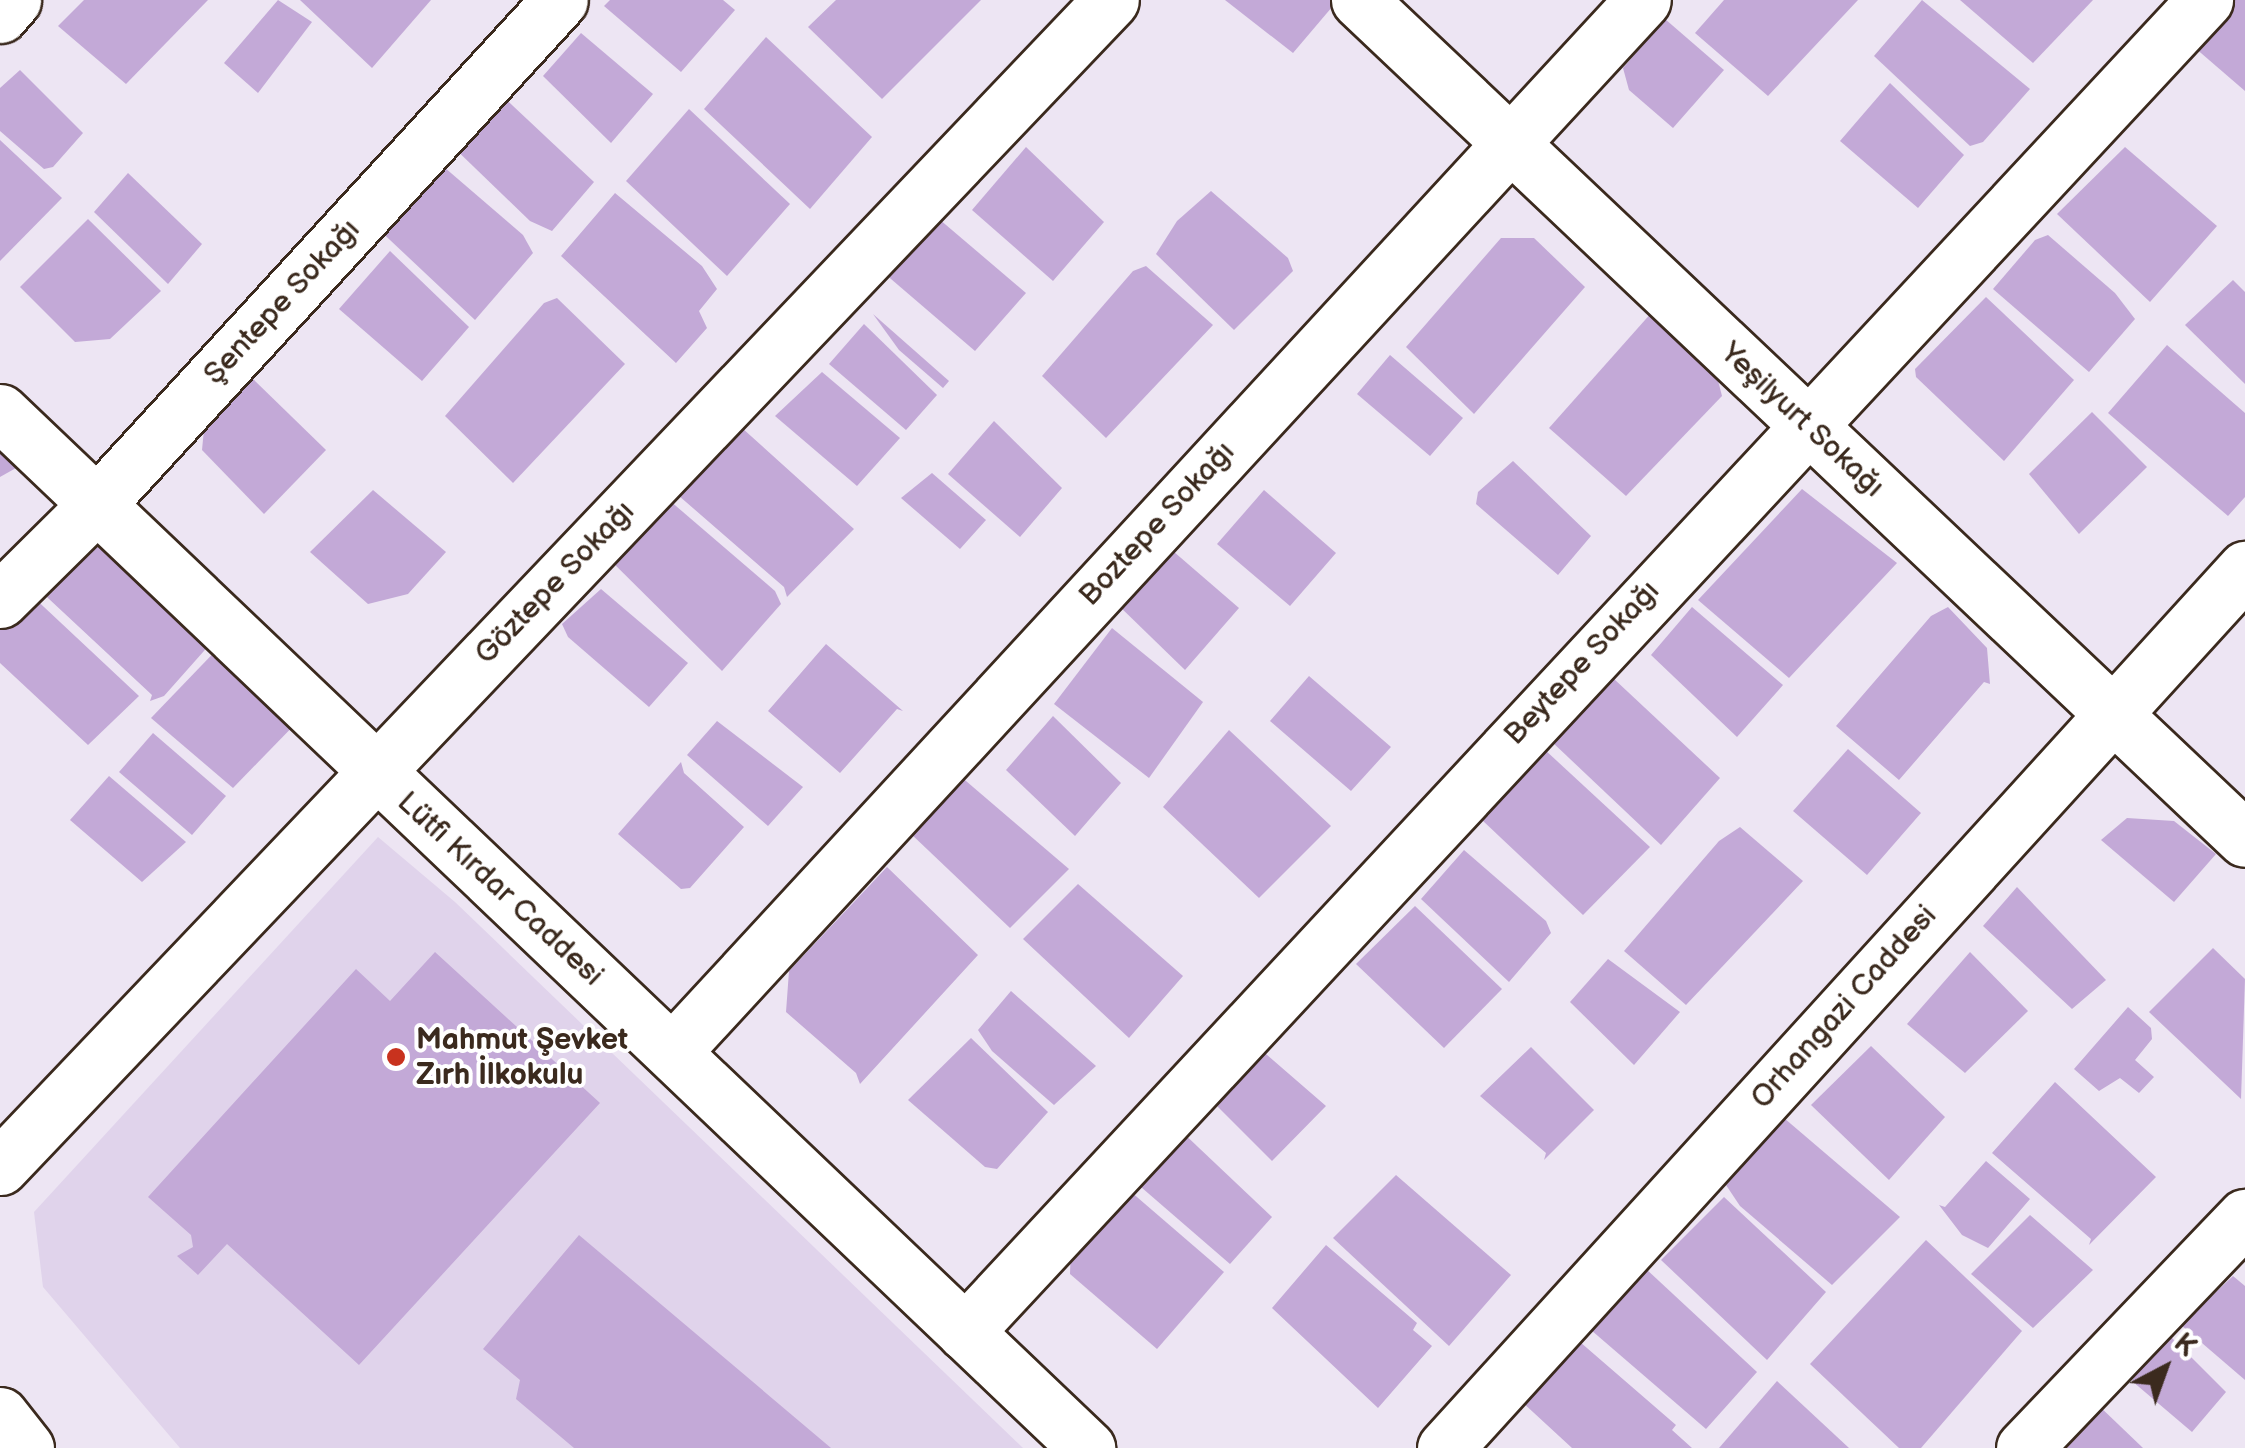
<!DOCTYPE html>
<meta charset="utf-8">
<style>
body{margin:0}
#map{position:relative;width:2245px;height:1448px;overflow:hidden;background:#ede5f3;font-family:"Balsamiq Sans",sans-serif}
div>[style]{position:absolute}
.built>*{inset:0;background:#e0d3eb}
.building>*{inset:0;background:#c3a9d7}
.roads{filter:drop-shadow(2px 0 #3b2a1e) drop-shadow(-2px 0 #3b2a1e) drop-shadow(0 2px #3b2a1e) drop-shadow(0 -2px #3b2a1e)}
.street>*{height:55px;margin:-27.5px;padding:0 27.5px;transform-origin:27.5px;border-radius:27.5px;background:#fff}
.secondary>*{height:55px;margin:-27.5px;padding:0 27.5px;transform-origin:27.5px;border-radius:27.5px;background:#fff}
.dots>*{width:28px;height:28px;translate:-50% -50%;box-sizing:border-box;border:5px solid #fff;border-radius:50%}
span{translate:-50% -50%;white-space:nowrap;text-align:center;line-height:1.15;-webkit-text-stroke:8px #fff;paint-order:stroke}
.street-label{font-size:30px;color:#3b2a1e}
.poi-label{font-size:30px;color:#3b2a1e;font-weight:700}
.left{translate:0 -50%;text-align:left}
.north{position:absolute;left:2115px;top:1318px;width:100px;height:100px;-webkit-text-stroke:8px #fff;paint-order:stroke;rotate:41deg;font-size:28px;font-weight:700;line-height:40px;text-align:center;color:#3b2a1e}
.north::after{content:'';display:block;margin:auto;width:35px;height:45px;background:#3b2a1e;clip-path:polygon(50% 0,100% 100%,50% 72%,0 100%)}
</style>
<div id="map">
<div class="built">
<i style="clip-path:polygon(378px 837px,455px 902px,1023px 1448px,180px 1448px,43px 1287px,34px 1212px)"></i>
</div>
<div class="building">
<i style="clip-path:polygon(84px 0,208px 0,126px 84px,58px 26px)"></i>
<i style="clip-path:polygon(278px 0,312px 22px,258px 93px,224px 63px)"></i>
<i style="clip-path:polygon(300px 0,431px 0,372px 68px)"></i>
<i style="clip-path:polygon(610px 0,723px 0,735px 10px,681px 72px,604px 6px)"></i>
<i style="clip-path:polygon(836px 0,981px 0,882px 99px,808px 27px)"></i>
<i style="clip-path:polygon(1225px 0,1338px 0,1293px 53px)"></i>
<i style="clip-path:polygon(1724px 0,1858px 0,1768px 96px,1695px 33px)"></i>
<i style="clip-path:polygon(1922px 0,2030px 89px,1983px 142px,1970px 146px,1874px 56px)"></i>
<i style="clip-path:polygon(1960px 0,2093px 0,2033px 63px)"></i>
<i style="clip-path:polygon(2220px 0,2245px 0,2245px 91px,2194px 47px)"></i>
<i style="clip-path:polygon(1665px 19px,1724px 70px,1673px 128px,1629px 90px,1623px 68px)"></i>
<i style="clip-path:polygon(581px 33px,653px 94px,611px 143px,543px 76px)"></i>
<i style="clip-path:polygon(766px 37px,872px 137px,810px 209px,704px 109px)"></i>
<i style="clip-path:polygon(20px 70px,83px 133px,53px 167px,44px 169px,0 131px,0 88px)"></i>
<i style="clip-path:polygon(1890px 83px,1964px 155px,1918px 208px,1840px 141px)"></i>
<i style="clip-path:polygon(497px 91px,594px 182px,552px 231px,530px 221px,446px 140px)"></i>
<i style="clip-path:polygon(689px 109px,790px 204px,727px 276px,626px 181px)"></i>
<i style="clip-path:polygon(0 140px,62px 198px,0 261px)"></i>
<i style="clip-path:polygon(1026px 147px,1104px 222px,1053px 281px,972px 210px)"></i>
<i style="clip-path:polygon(2125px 147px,2217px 226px,2150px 302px,2057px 214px)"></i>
<i style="clip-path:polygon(437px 161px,523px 235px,533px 253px,475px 320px,373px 224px)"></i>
<i style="clip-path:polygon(128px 173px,202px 244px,168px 284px,94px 212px)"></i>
<i style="clip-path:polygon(1211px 191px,1288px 258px,1293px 271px,1234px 330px,1156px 254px,1177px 221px)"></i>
<i style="clip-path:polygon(615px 193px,702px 266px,717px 289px,699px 311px,707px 328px,676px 363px,561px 256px)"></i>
<i style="clip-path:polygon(88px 219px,161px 291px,110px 339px,75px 342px,20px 287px)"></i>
<i style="clip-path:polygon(939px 219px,1026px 293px,975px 351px,884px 273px)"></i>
<i style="clip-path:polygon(2048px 235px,2115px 293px,2135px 319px,2089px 372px,1993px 289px,2035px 240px)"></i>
<i style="clip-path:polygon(1501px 238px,1534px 238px,1585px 287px,1474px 414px,1406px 347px)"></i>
<i style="clip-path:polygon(390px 251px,469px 327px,422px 381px,339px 309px)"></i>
<i style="clip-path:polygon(1146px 266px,1213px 325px,1106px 438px,1042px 376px,1133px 271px)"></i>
<i style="clip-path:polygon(2233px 280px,2245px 292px,2245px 384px,2185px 325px)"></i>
<i style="clip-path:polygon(1986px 297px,2074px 380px,2004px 461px,1916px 377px,1915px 369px)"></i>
<i style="clip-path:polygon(557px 298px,625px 364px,513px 483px,445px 416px,544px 303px)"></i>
<i style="clip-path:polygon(1653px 311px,1714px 365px,1722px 396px,1626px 496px,1549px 428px)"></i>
<i style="clip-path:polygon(873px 314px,949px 381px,943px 388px,899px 350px)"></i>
<i style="clip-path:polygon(864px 324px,937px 395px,906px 430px,829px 364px)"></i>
<i style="clip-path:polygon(2167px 345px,2245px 413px,2245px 497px,2228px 516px,2108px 413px)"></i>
<i style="clip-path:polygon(1390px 355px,1463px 418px,1430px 456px,1357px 394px)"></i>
<i style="clip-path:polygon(822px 372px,900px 438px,857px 486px,775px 416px)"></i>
<i style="clip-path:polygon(250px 376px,326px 450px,264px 514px,202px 450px,205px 419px)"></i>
<i style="clip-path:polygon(2092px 412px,2147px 467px,2079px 534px,2029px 474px)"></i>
<i style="clip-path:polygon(732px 419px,854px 529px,787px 597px,784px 587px,671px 489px)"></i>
<i style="clip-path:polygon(994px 421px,1062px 488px,1020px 537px,948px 474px)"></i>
<i style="clip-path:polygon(0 452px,16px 468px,0 477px)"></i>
<i style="clip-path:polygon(1513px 461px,1591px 536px,1558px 575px,1476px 504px,1478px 492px)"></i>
<i style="clip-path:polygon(932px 473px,986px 520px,960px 549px,901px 498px)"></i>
<i style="clip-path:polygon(1802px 489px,1897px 563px,1789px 678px,1698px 600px)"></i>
<i style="clip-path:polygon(373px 490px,446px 552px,408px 594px,368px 604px,310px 552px)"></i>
<i style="clip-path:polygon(1264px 490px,1336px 553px,1290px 606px,1217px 544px)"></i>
<i style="clip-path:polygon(662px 494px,775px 591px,781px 604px,722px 671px,596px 546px)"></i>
<i style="clip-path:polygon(92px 518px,219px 634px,164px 696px,150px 701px,152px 695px,34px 585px)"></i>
<i style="clip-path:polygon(1166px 545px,1239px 608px,1185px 670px,1116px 603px)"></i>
<i style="clip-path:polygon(601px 589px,688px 663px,649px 707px,568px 637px,562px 624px)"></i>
<i style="clip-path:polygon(28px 592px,139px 696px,88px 745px,0 663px,0 619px)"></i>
<i style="clip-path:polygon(1692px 607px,1783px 685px,1737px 737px,1651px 655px)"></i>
<i style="clip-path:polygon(1948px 607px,1987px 648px,1990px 684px,1984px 682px,1899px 780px,1836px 726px,1931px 616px)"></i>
<i style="clip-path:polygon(1112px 628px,1203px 702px,1149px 778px,1054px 704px)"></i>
<i style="clip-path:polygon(226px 640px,304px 715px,233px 788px,151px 718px)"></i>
<i style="clip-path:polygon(826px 644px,903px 711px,897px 709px,840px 773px,768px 711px)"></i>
<i style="clip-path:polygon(1309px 676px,1391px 747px,1351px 791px,1270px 721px)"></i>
<i style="clip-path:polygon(1613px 678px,1720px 778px,1661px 845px,1550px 740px,1597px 687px)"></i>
<i style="clip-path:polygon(1053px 716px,1121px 783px,1075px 836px,1006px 770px)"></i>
<i style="clip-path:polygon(717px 721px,803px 787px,768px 826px,687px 755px)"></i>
<i style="clip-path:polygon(1229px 730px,1331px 826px,1259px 898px,1163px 807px)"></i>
<i style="clip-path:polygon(153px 733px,226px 796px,192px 835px,119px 772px)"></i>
<i style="clip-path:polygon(1544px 749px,1650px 847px,1583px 915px,1482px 820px,1486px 806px)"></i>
<i style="clip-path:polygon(1848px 749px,1921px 813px,1867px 875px,1793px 811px)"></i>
<i style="clip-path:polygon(681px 762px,684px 773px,744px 827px,690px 888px,681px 889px,618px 834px)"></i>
<i style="clip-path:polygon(959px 775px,1069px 869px,1010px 928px,909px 832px)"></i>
<i style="clip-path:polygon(109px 776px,186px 842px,142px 882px,70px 820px)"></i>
<i style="clip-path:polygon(2127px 818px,2174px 821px,2216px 854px,2174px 902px,2101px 840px)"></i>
<i style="clip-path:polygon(1740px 827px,1803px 881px,1686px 1005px,1624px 951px,1719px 841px)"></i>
<i style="clip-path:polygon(1464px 850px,1546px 921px,1551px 933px,1509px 982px,1421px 899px)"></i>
<i style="clip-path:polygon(887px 867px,978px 955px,860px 1084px,856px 1073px,786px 1012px,789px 971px)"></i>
<i style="clip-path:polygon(1078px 884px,1183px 976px,1129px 1038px,1023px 939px)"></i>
<i style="clip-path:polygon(2017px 887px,2106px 980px,2072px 1009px,1983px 926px)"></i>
<i style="clip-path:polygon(1415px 906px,1502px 989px,1444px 1048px,1356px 964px)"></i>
<i style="clip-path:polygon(2213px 948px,2245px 979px,2241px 1099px,2149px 1012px)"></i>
<i style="clip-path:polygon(435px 952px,600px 1103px,359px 1365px,227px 1244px,198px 1275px,177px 1256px,193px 1247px,191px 1235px,148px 1197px,356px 969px,390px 1001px)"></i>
<i style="clip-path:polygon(1970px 952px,2028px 1011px,1965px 1073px,1907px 1024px)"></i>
<i style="clip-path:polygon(1608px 959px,1680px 1012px,1634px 1065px,1570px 1002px)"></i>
<i style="clip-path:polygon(1011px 991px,1096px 1066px,1054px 1105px,992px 1051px,978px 1030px)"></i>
<i style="clip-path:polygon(2128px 1007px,2151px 1028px,2152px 1039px,2135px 1060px,2154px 1077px,2139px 1093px,2120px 1078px,2099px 1091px,2074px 1069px)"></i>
<i style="clip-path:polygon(971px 1038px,1048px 1112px,997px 1169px,985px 1167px,908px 1100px)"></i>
<i style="clip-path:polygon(1262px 1043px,1266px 1054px,1326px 1106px,1272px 1161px,1212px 1101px)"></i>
<i style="clip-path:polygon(1871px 1046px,1945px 1117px,1889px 1180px,1811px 1105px)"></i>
<i style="clip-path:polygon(1531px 1047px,1594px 1110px,1544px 1160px,1546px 1153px,1480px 1096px)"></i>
<i style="clip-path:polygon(2055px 1082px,2156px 1177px,2089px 1245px,2091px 1239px,1992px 1153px)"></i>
<i style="clip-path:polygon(1784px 1118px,1900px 1217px,1832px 1285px,1740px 1206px,1726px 1185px)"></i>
<i style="clip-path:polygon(1179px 1129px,1272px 1217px,1230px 1264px,1134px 1181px)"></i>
<i style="clip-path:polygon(1986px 1161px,2030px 1199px,1988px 1248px,1962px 1235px,1939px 1205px,1945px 1207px)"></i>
<i style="clip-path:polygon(1396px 1175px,1511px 1275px,1449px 1346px,1333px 1238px)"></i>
<i style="clip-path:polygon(1123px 1185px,1224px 1272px,1157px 1349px,1070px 1274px,1071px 1247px)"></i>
<i style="clip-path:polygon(1724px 1197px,1826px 1292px,1767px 1360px,1661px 1260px)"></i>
<i style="clip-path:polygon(2030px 1215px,2093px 1270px,2033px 1328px,1971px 1274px)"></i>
<i style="clip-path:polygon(579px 1235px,831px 1448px,574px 1448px,516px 1399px,520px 1380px,483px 1349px)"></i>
<i style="clip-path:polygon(1926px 1240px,2022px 1331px,1921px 1448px,1899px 1448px,1810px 1364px)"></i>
<i style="clip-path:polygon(1326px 1245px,1417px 1323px,1413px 1330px,1432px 1346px,1378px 1408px,1272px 1308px)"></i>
<i style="clip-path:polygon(1645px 1268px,1757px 1372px,1706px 1429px,1591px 1330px)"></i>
<i style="clip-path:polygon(2233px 1276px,2245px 1286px,2245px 1380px,2181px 1325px)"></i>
<i style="clip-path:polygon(2171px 1337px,2226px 1392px,2192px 1432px,2132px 1381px,2146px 1356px)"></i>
<i style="clip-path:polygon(1580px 1342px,1676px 1425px,1672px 1430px,1692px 1448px,1572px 1448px,1521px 1401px)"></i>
<i style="clip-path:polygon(1777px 1381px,1849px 1448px,1719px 1448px)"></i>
<i style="clip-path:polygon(2096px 1403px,2143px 1448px,2052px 1448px)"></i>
</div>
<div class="roads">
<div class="street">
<i style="left:0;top:15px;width:20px;rotate:-49deg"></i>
<i style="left:0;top:412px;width:1502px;rotate:43.62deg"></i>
<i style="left:0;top:600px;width:136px;rotate:-44.7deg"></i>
<i style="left:97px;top:504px;width:684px;rotate:-47.43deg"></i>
<i style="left:673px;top:1051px;width:1430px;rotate:-47.3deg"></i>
<i style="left:0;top:1167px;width:1611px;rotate:-46.41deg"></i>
<i style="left:965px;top:1332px;width:1820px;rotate:-47.05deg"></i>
<i style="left:0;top:1415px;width:42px;rotate:51.8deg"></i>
<i style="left:1445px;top:1448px;width:1189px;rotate:-47.69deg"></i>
<i style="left:2024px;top:1448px;width:320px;rotate:-46.3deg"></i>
</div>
<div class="secondary">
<i style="left:1359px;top:0;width:1220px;rotate:43.44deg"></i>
</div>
</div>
<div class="dots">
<i style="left:396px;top:1057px;background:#c8321e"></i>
</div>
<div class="street-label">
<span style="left:282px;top:302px;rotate:-47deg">Şentepe Sokağı</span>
<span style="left:1802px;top:420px;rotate:43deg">Yeşilyurt Sokağı</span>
<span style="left:1157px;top:524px;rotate:-47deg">Boztepe Sokağı</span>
<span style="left:555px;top:583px;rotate:-46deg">Göztepe Sokağı</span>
<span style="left:1582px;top:663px;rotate:-47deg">Beytepe Sokağı</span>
<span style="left:500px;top:889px;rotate:43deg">Lütfi Kırdar Caddesi</span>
<span style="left:1844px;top:1007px;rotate:-48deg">Orhangazi Caddesi</span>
</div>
<div class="poi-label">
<span class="left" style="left:416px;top:1057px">Mahmut Şevket<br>Zırh İlkokulu</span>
</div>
<div class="north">K</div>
</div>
